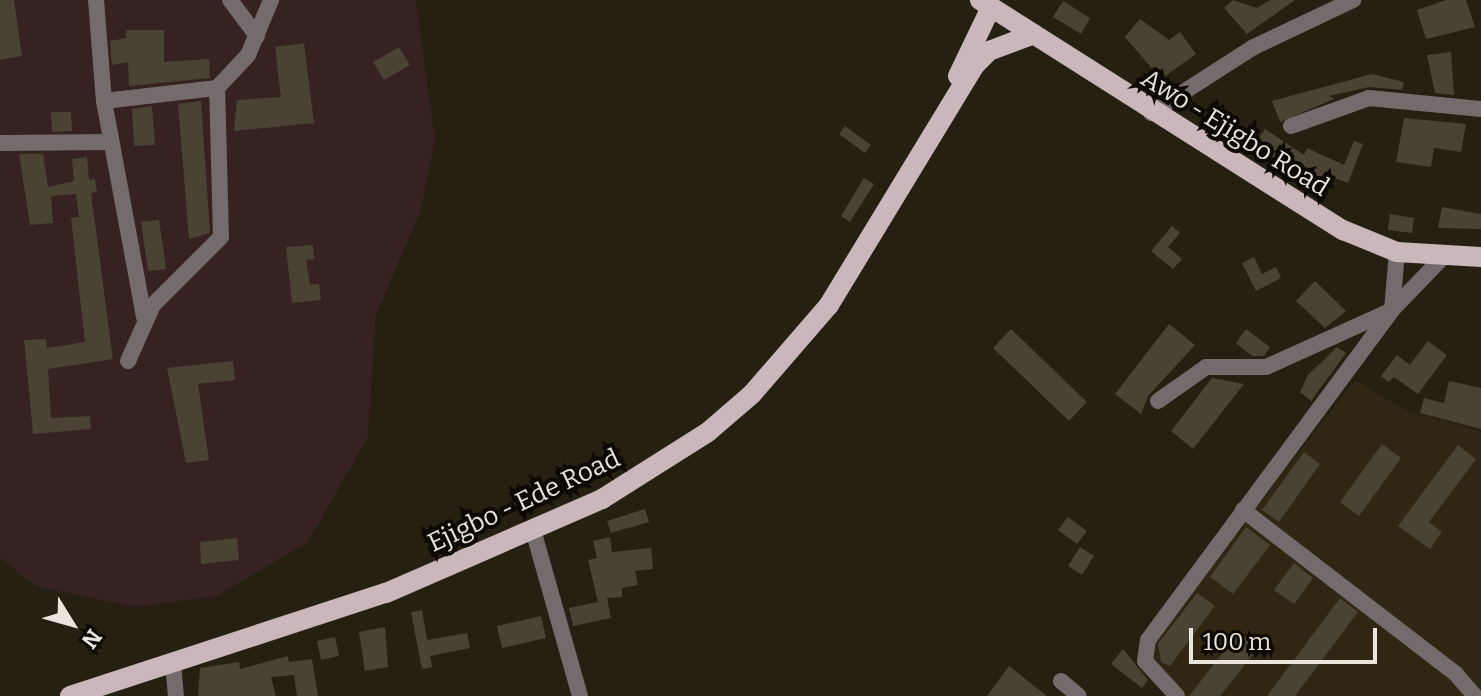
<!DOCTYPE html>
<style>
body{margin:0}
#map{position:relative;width:1481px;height:696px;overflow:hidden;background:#262012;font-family:Bitter,serif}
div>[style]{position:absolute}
.commercial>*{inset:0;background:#352221}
.built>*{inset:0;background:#302613}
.building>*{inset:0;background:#4a4334}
.minor>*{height:16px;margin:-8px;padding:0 8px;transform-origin:8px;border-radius:8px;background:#746b6d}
.major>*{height:20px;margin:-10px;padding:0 10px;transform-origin:10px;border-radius:10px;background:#cab7bb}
span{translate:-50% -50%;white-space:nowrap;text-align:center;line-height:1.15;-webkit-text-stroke:8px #0d0a05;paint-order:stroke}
.street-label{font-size:26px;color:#e9e5dc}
.north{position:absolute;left:32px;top:584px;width:80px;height:80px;-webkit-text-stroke:6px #0d0a05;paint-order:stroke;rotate:127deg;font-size:22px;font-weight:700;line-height:32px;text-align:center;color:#e9e5dc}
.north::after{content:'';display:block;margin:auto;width:28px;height:36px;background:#e9e5dc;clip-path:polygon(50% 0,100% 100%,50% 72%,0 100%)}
.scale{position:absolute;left:1189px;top:628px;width:188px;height:36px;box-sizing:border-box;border:4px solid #e9e5dc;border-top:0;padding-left:10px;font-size:24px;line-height:28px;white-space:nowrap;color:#e9e5dc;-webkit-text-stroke:6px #0d0a05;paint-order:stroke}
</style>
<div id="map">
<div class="commercial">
<i style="clip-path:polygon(0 0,416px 0,435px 141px,421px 210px,376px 315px,368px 437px,308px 542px,217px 596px,135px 607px,35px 586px,0 558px)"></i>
</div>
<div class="built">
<i style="clip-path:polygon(1355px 380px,1405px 410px,1481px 432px,1481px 696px,1182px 696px,1149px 655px,1151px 643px)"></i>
</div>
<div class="building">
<i style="clip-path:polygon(0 0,14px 0,22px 56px,0 60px)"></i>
<i style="clip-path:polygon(1233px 0,1257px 8px,1270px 0,1295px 0,1247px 34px,1224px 8px)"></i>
<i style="clip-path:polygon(1446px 0,1466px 0,1475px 27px,1426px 39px,1417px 10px)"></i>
<i style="clip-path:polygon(1063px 1px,1090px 18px,1081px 34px,1053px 17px)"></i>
<i style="clip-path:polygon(1140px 19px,1169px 40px,1180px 32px,1196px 54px,1161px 79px,1125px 37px)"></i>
<i style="clip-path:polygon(126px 30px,164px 30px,164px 62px,209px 59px,210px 78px,129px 86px,128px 62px,112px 65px,110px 41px,126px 38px)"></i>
<i style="clip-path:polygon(304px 43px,314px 123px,234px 131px,237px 100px,281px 97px,275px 47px)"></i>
<i style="clip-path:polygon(399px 47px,410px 65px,384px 80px,373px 62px)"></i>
<i style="clip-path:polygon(1451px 52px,1454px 95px,1435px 93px,1427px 55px)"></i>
<i style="clip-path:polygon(1372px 74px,1404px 82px,1402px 90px,1369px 87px,1329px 96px,1334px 99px,1280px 122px,1272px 101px)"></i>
<i style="clip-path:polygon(201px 101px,210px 233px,189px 239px,178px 104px)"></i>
<i style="clip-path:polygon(152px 106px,155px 145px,134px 146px,132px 109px)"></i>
<i style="clip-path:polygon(51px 112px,71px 112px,72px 131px,52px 132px)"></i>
<i style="clip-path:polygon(1404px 118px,1466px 124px,1461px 152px,1434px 148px,1431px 167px,1396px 162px)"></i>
<i style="clip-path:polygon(845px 126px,871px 145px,865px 153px,839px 134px)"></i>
<i style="clip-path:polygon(1265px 129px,1304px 155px,1307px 148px,1344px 165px,1354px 141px,1363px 144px,1348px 183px,1334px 178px,1330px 186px,1289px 168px,1286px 172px,1251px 150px)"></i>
<i style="clip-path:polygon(19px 154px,43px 154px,48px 187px,74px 181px,72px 159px,87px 157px,89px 180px,95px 179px,97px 192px,91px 193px,113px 359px,48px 369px,51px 418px,90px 416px,91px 429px,33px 434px,24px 340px,46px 339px,47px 348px,85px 342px,71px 218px,79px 217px,76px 194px,51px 196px,53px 223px,30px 225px)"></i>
<i style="clip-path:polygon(864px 178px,874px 184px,850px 222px,841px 216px)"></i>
<i style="clip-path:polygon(1442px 207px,1481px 214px,1481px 229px,1438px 228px)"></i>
<i style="clip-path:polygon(1390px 214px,1414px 218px,1412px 233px,1388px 230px)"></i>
<i style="clip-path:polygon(159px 220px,166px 269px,148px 271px,141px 222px)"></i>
<i style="clip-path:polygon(1172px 226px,1180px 233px,1168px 247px,1182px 259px,1173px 269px,1151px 251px)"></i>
<i style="clip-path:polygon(313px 245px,314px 259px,306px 260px,310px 285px,319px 284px,321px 300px,292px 303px,286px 247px)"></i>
<i style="clip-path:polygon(1254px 257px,1262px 274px,1276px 267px,1281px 278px,1256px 291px,1242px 263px)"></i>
<i style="clip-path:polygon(1315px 281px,1346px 311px,1325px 328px,1296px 301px)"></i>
<i style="clip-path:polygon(1169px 324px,1195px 345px,1148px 396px,1141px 414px,1115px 394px)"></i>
<i style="clip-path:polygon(1011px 329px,1087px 402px,1069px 421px,993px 348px)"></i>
<i style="clip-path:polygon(1246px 329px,1270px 347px,1264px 356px,1252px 356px,1236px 343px)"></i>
<i style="clip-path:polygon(1428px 341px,1447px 355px,1418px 394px,1394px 377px,1389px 382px,1381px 376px,1397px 355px,1410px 365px)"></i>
<i style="clip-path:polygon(1337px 347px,1346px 353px,1311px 401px,1300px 392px,1308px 375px)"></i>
<i style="clip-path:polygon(233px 361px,235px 380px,198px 384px,209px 460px,186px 463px,167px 368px)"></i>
<i style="clip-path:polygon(1212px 378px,1244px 384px,1193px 449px,1171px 431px)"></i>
<i style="clip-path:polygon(1449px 381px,1481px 388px,1481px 429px,1420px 413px,1424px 398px,1444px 403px)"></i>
<i style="clip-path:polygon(1382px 444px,1401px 458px,1359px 516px,1340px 502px)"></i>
<i style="clip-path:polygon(1458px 445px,1476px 459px,1429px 522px,1442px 532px,1430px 549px,1398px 526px)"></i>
<i style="clip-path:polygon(1304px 452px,1320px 464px,1279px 522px,1262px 510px)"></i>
<i style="clip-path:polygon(645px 509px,649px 522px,611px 533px,607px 521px)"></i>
<i style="clip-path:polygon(1068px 517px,1087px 531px,1077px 544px,1058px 530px)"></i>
<i style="clip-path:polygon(1246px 527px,1270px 545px,1233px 594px,1210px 577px)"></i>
<i style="clip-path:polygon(610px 537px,612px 552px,651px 548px,653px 569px,635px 571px,638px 585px,622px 588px,622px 597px,607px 598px,611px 618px,573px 626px,569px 608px,598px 602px,588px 560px,597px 558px,593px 541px)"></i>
<i style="clip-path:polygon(237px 538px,239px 560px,201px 564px,200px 542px)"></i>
<i style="clip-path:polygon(1080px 547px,1094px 556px,1082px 575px,1068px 566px)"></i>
<i style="clip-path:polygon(1294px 563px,1313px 578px,1294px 604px,1274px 590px)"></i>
<i style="clip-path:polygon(1197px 593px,1215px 606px,1170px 666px,1161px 662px,1158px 644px)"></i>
<i style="clip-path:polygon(1340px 598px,1358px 612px,1295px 696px,1267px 696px)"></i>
<i style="clip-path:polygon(422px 610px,427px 640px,467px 633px,470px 648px,430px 656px,432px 667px,422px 669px,411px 612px)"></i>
<i style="clip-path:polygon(541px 616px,546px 638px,502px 648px,497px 626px)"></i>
<i style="clip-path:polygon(385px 627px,388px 667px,365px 671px,359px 632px)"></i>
<i style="clip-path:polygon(1239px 632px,1259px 647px,1220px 696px,1189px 696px)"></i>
<i style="clip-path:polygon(335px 637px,339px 656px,321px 660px,317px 641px)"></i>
<i style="clip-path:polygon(1123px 649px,1148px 680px,1142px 688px,1111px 664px)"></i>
<i style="clip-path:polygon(288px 656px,289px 662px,312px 659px,318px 696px,297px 696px,294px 675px,271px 677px,276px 696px,198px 696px,200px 668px,239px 662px,240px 669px)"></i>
<i style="clip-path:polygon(1009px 666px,1047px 696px,987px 696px)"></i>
</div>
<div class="minor">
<i style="left:96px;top:0;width:101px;rotate:85.5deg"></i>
<i style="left:104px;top:101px;width:220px;rotate:79.5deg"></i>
<i style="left:230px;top:0;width:45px;rotate:53.1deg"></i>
<i style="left:104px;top:101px;width:114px;rotate:-6.6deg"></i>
<i style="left:217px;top:88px;width:45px;rotate:-46.8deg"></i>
<i style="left:248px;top:55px;width:60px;rotate:-67.3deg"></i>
<i style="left:1151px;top:113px;width:122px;rotate:-32.7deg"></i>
<i style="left:1254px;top:47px;width:110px;rotate:-25.4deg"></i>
<i style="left:1291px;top:126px;width:83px;rotate:-19.7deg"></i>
<i style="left:1369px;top:98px;width:113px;rotate:5.6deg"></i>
<i style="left:0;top:143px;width:110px;rotate:-0.5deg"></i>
<i style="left:128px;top:361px;width:61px;rotate:-65.9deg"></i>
<i style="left:153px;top:305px;width:96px;rotate:-45deg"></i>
<i style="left:221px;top:237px;width:149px;rotate:-91.5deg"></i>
<i style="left:1158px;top:401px;width:59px;rotate:-35.3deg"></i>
<i style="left:1206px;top:367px;width:60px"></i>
<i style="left:1266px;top:367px;width:138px;rotate:-24.3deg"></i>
<i style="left:1392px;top:310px;width:72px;rotate:-46.1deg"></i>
<i style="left:1243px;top:510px;width:267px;rotate:37.6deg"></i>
<i style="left:1455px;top:673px;width:30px;rotate:49deg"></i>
<i style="left:533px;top:530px;width:173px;rotate:74.2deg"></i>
<i style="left:173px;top:663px;width:33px;rotate:85deg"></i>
<i style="left:1061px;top:681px;width:23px;rotate:40deg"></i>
<i style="left:1177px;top:696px;width:47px;rotate:-132.4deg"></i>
<i style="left:1145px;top:661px;width:21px;rotate:-82deg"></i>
<i style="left:1148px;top:640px;width:410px;rotate:-53.5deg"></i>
<i style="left:1392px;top:310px;width:58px;rotate:-85.1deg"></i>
</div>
<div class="major">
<i style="left:980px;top:0;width:430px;rotate:32.4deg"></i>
<i style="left:1343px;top:230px;width:58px;rotate:22.2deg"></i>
<i style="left:1397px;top:252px;width:84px;rotate:3.4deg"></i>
<i style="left:958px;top:76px;width:76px;rotate:-64.4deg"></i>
<i style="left:70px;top:696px;width:332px;rotate:-18.1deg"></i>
<i style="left:386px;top:593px;width:236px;rotate:-23.5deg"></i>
<i style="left:602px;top:499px;width:125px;rotate:-32.3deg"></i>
<i style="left:708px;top:432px;width:58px;rotate:-40.8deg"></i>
<i style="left:752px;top:394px;width:118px;rotate:-49.1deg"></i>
<i style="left:829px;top:305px;width:281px;rotate:-58.7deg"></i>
<i style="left:975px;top:65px;width:20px;rotate:-45deg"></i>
<i style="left:989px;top:51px;width:48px;rotate:-20.7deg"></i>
</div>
<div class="street-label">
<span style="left:1235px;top:133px;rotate:32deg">Awo - Ejigbo Road</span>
<span style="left:524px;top:501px;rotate:-25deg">Ejigbo - Ede Road</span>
</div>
<div class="north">N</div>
<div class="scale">100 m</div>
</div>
